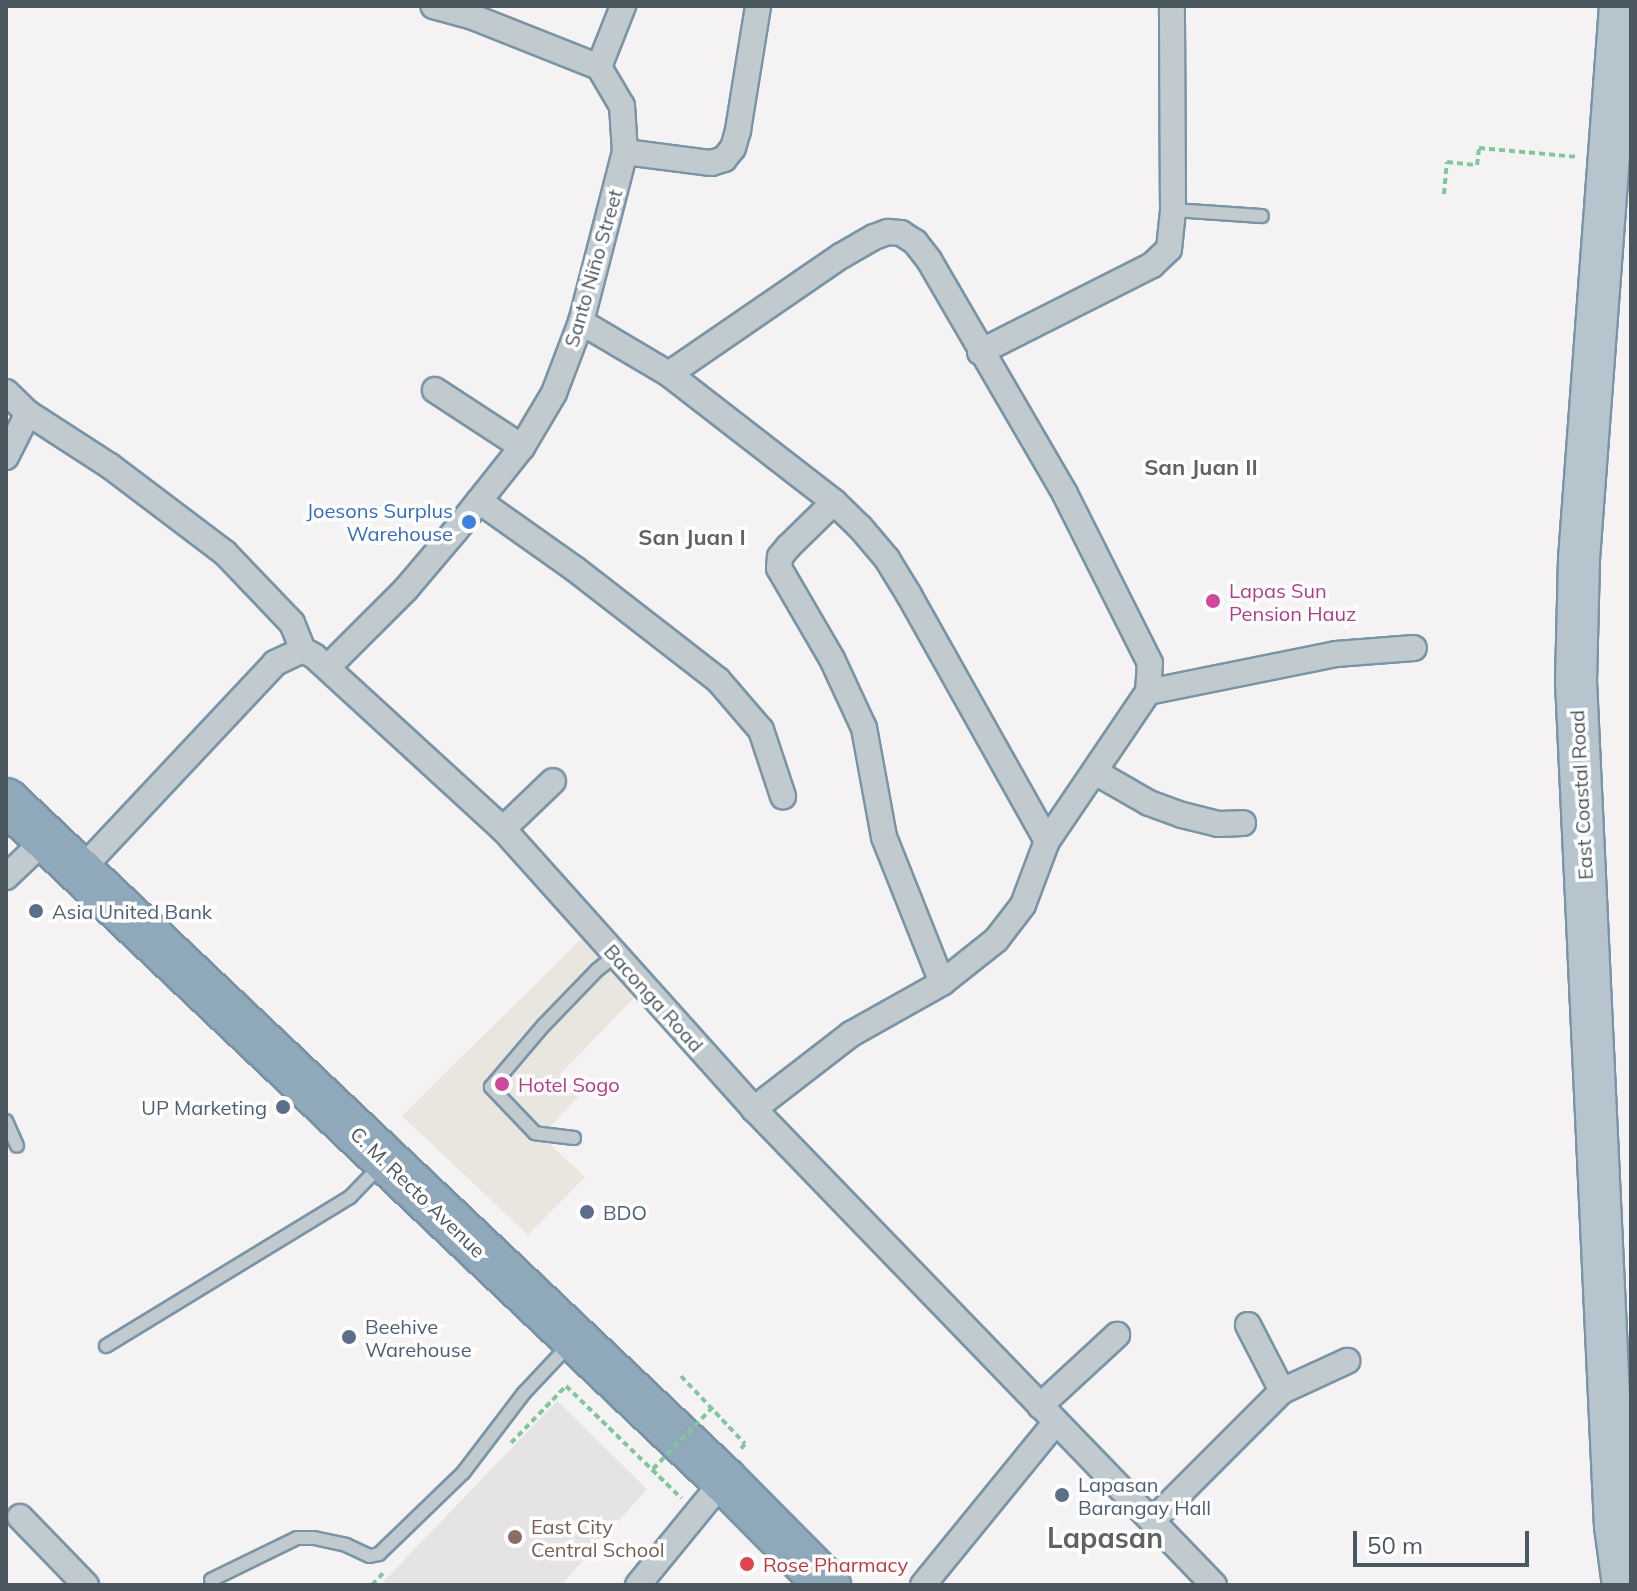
<!DOCTYPE html>
<meta charset="utf-8">
<style>
body{margin:0}
#map{position:relative;width:1637px;height:1591px;overflow:hidden;background:#f4f2f2;font-family:Mulish,sans-serif}
div>[style]{position:absolute}
.commercial>*{inset:0;background:#e9e6e0}
.education>*{inset:0;background:#e5e3e4}
.path>*{height:4px;margin-top:-2px;transform-origin:0;background:repeating-linear-gradient(90deg,#81c79d 0 6px,transparent 0 10px)}
.roads{filter:drop-shadow(2px 0 #7a94a7) drop-shadow(-2px 0 #7a94a7) drop-shadow(0 2px #7a94a7) drop-shadow(0 -2px #7a94a7)}
.lane>*{height:12px;margin:-6px;padding:0 6px;transform-origin:6px;border-radius:6px;background:#c1cacf}
.street>*{height:24px;margin:-12px;padding:0 12px;transform-origin:12px;border-radius:12px;background:#c1cacf}
.primary>*{height:40px;margin:-20px;padding:0 20px;transform-origin:20px;border-radius:20px;background:#b5c4cd}
.highway>*{height:44px;margin:-22px;padding:0 22px;transform-origin:22px;border-radius:22px;background:#8fa9bb}
.path-bridge>*{height:4px;margin-top:-2px;transform-origin:0;background:repeating-linear-gradient(90deg,#81c79d 0 6px,transparent 0 10px)}
.dots>*{width:22px;height:22px;translate:-50% -50%;box-sizing:border-box;border:4px solid #fff;border-radius:50%}
span{translate:-50% -50%;white-space:nowrap;text-align:center;line-height:1.15;-webkit-text-stroke:7px #fff;paint-order:stroke}
.street-label{font-size:20px;color:#4b575e}
.shop-label{font-size:20px;color:#366cbe}
.right{translate:-100% -50%;text-align:right}
.hotel-label{font-size:20px;color:#b23c85}
.left{translate:0 -50%;text-align:left}
.service-label{font-size:20px;color:#4e5e75}
.education-label{font-size:20px;color:#785e54}
.health-label{font-size:20px;color:#be3a42}
.neighbourhood-label{font-size:22px;color:#5f6366;font-weight:700}
.district-label{font-size:28px;color:#5f6366;font-weight:700}
.frame{position:absolute;inset:0;border:8px solid #4b575e;pointer-events:none}
.scale{position:absolute;left:1353px;top:1531px;width:176px;height:36px;box-sizing:border-box;border:4px solid #4b575e;border-top:0;padding-left:10px;font-size:24px;line-height:28px;white-space:nowrap;color:#4b575e;-webkit-text-stroke:6px #fff;paint-order:stroke}
</style>
<div id="map">
<div class="commercial">
<i style="clip-path:polygon(584px 936px,637px 995px,560px 1074px,580px 1095px,541px 1136px,585px 1177px,528px 1235px,402px 1116px)"></i>
</div>
<div class="education">
<i style="clip-path:polygon(557px 1401px,647px 1489px,561px 1585px,380px 1585px)"></i>
</div>
<div class="path">
<i style="left:1444px;top:194px;width:32px;rotate:-85deg"></i>
<i style="left:1447px;top:162px;width:30px;rotate:6deg"></i>
<i style="left:1477px;top:165px;width:17px;rotate:-83deg"></i>
<i style="left:1479px;top:148px;width:98px;rotate:5.2deg"></i>
<i style="left:681px;top:1376px;width:93px;rotate:46.7deg"></i>
<i style="left:745px;top:1444px;width:9px;rotate:131deg"></i>
<i style="left:511px;top:1443px;width:79px;rotate:-46deg"></i>
<i style="left:566px;top:1386px;width:161px;rotate:44.2deg"></i>
<i style="left:372px;top:1585px;width:18px;rotate:-47deg"></i>
</div>
<div class="roads">
<div class="lane">
<i style="left:1173px;top:210px;width:89px;rotate:3.9deg"></i>
<i style="left:6px;top:1121px;width:27px;rotate:66deg"></i>
<i style="left:574px;top:1138px;width:39px;rotate:-173deg"></i>
<i style="left:535px;top:1133px;width:64px;rotate:-133.7deg"></i>
<i style="left:491px;top:1087px;width:80px;rotate:-49.6deg"></i>
<i style="left:543px;top:1026px;width:78px;rotate:-46deg"></i>
<i style="left:597px;top:970px;width:24px;rotate:-38deg"></i>
<i style="left:106px;top:1346px;width:286px;rotate:-31.4deg"></i>
<i style="left:350px;top:1197px;width:43px;rotate:-45.9deg"></i>
<i style="left:211px;top:1580px;width:96px;rotate:-26deg"></i>
<i style="left:297px;top:1538px;width:17px"></i>
<i style="left:314px;top:1538px;width:33px;rotate:12deg"></i>
<i style="left:346px;top:1545px;width:26px;rotate:25deg"></i>
<i style="left:370px;top:1556px;width:9px;rotate:-13deg"></i>
<i style="left:379px;top:1554px;width:117px;rotate:-44deg"></i>
<i style="left:463px;top:1473px;width:101px;rotate:-52.7deg"></i>
<i style="left:524px;top:1393px;width:66px;rotate:-46.8deg"></i>
</div>
<div class="street">
<i style="left:599px;top:67px;width:66px;rotate:-68.5deg"></i>
<i style="left:625px;top:152px;width:87px;rotate:7.3deg"></i>
<i style="left:711px;top:163px;width:14px;rotate:-17deg"></i>
<i style="left:724px;top:159px;width:14px;rotate:-51deg"></i>
<i style="left:733px;top:148px;width:19px;rotate:-74deg"></i>
<i style="left:738px;top:130px;width:126px;rotate:-80.8deg"></i>
<i style="left:581px;top:322px;width:102px;rotate:30.6deg"></i>
<i style="left:669px;top:374px;width:209px;rotate:37.8deg"></i>
<i style="left:834px;top:502px;width:36px;rotate:44deg"></i>
<i style="left:860px;top:527px;width:42px;rotate:49.8deg"></i>
<i style="left:887px;top:559px;width:42px;rotate:58.6deg"></i>
<i style="left:909px;top:595px;width:282px;rotate:60.7deg"></i>
<i style="left:980px;top:352px;width:193px;rotate:-26.8deg"></i>
<i style="left:1152px;top:265px;width:23px;rotate:-43deg"></i>
<i style="left:1169px;top:249px;width:39px;rotate:-84deg"></i>
<i style="left:1173px;top:210px;width:204px;rotate:-90.3deg"></i>
<i style="left:669px;top:374px;width:209px;rotate:-34.5deg"></i>
<i style="left:841px;top:256px;width:38px;rotate:-30deg"></i>
<i style="left:874px;top:237px;width:15px;rotate:-20deg"></i>
<i style="left:888px;top:232px;width:13px;rotate:4deg"></i>
<i style="left:901px;top:233px;width:17px;rotate:33deg"></i>
<i style="left:915px;top:242px;width:23px;rotate:52deg"></i>
<i style="left:929px;top:260px;width:271px;rotate:59.8deg"></i>
<i style="left:1065px;top:494px;width:189px;rotate:63.3deg"></i>
<i style="left:1150px;top:663px;width:29px;rotate:94deg"></i>
<i style="left:1148px;top:692px;width:180px;rotate:124.1deg"></i>
<i style="left:1047px;top:841px;width:68px;rotate:110.6deg"></i>
<i style="left:1023px;top:905px;width:44px;rotate:127.6deg"></i>
<i style="left:996px;top:940px;width:69px;rotate:141.5deg"></i>
<i style="left:942px;top:983px;width:104px;rotate:150.7deg"></i>
<i style="left:851px;top:1034px;width:123px;rotate:142.3deg"></i>
<i style="left:435px;top:390px;width:104px;rotate:33.2deg"></i>
<i style="left:6px;top:392px;width:30px;rotate:44deg"></i>
<i style="left:28px;top:413px;width:98px;rotate:32.9deg"></i>
<i style="left:110px;top:466px;width:144px;rotate:37.1deg"></i>
<i style="left:225px;top:553px;width:97px;rotate:46.3deg"></i>
<i style="left:292px;top:623px;width:29px;rotate:68deg"></i>
<i style="left:6px;top:457px;width:49px;rotate:-63.4deg"></i>
<i style="left:479px;top:501px;width:118px;rotate:35.3deg"></i>
<i style="left:575px;top:569px;width:181px;rotate:37.8deg"></i>
<i style="left:718px;top:680px;width:66px;rotate:49.3deg"></i>
<i style="left:761px;top:730px;width:70px;rotate:71.6deg"></i>
<i style="left:834px;top:502px;width:64px;rotate:135.6deg"></i>
<i style="left:788px;top:547px;width:13px;rotate:129deg"></i>
<i style="left:780px;top:557px;width:11px;rotate:95deg"></i>
<i style="left:779px;top:568px;width:105px;rotate:59.8deg"></i>
<i style="left:832px;top:659px;width:76px;rotate:65.1deg"></i>
<i style="left:864px;top:728px;width:111px;rotate:79.6deg"></i>
<i style="left:884px;top:837px;width:157px;rotate:68.3deg"></i>
<i style="left:328px;top:667px;width:110px;rotate:-45deg"></i>
<i style="left:406px;top:589px;width:77px;rotate:-49.7deg"></i>
<i style="left:456px;top:530px;width:106px;rotate:-51.5deg"></i>
<i style="left:522px;top:447px;width:63px;rotate:-59.3deg"></i>
<i style="left:554px;top:393px;width:76px;rotate:-69.2deg"></i>
<i style="left:581px;top:322px;width:176px;rotate:-75.5deg"></i>
<i style="left:625px;top:152px;width:46px;rotate:-93.7deg"></i>
<i style="left:622px;top:106px;width:45px;rotate:-120.5deg"></i>
<i style="left:599px;top:67px;width:136px;rotate:-158.4deg"></i>
<i style="left:473px;top:17px;width:41px;rotate:-164.6deg"></i>
<i style="left:1148px;top:692px;width:192px;rotate:-11.4deg"></i>
<i style="left:1336px;top:654px;width:78px;rotate:-4.4deg"></i>
<i style="left:1095px;top:772px;width:62px;rotate:29.9deg"></i>
<i style="left:1149px;top:803px;width:35px;rotate:20deg"></i>
<i style="left:1182px;top:815px;width:37px;rotate:14deg"></i>
<i style="left:1218px;top:824px;width:25px;rotate:-2deg"></i>
<i style="left:503px;top:829px;width:69px;rotate:-43.8deg"></i>
<i style="left:80px;top:871px;width:285px;rotate:-46.8deg"></i>
<i style="left:275px;top:663px;width:31px;rotate:-25deg"></i>
<i style="left:303px;top:650px;width:13px;rotate:29deg"></i>
<i style="left:314px;top:656px;width:256px;rotate:42.5deg"></i>
<i style="left:503px;top:829px;width:376px;rotate:48.1deg"></i>
<i style="left:754px;top:1109px;width:662px;rotate:45.98deg"></i>
<i style="left:6px;top:877px;width:55px;rotate:-43.5deg"></i>
<i style="left:1248px;top:1325px;width:74px;rotate:62.7deg"></i>
<i style="left:1040px;top:1406px;width:105px;rotate:-42.7deg"></i>
<i style="left:20px;top:1517px;width:95px;rotate:45.9deg"></i>
<i style="left:1154px;top:1519px;width:181px;rotate:-45deg"></i>
<i style="left:1282px;top:1391px;width:72px;rotate:-24.8deg"></i>
<i style="left:638px;top:1585px;width:136px;rotate:-50.7deg"></i>
<i style="left:923px;top:1585px;width:210px;rotate:-50.8deg"></i>
</div>
<div class="primary">
<i style="left:1620px;top:6px;width:555px;rotate:94.24deg"></i>
<i style="left:1579px;top:559px;width:122px;rotate:91.4deg"></i>
<i style="left:1576px;top:681px;width:846px;rotate:87.36deg"></i>
<i style="left:1615px;top:1526px;width:60px;rotate:82.3deg"></i>
</div>
<div class="highway">
<i style="left:6px;top:801px;width:988px;rotate:43.4deg"></i>
<i style="left:724px;top:1480px;width:148px;rotate:45.3deg"></i>
</div>
</div>
<div class="path-bridge">
<i style="left:653px;top:1469px;width:85px;rotate:-46deg"></i>
</div>
<div class="dots">
<i style="left:469px;top:522px;background:#3f7fe0"></i>
<i style="left:1213px;top:601px;background:#d1479c"></i>
<i style="left:36px;top:911px;background:#5c6f8a"></i>
<i style="left:502px;top:1084px;background:#d1479c"></i>
<i style="left:283px;top:1107px;background:#5c6f8a"></i>
<i style="left:587px;top:1212px;background:#5c6f8a"></i>
<i style="left:349px;top:1337px;background:#5c6f8a"></i>
<i style="left:1062px;top:1495px;background:#5c6f8a"></i>
<i style="left:515px;top:1537px;background:#8d6e63"></i>
<i style="left:747px;top:1564px;background:#e0444e"></i>
</div>
<div class="street-label">
<span style="left:593px;top:268px;rotate:-74deg">Santo Niño Street</span>
<span style="left:1581px;top:795px;rotate:-93deg">East Coastal Road</span>
<span style="left:654px;top:998px;rotate:48deg">Baconga Road</span>
<span style="left:418px;top:1192px;rotate:44deg">C. M. Recto Avenue</span>
</div>
<div class="shop-label">
<span class="right" style="left:453px;top:522px">Joesons Surplus<br>Warehouse</span>
</div>
<div class="hotel-label">
<span class="left" style="left:1229px;top:602px">Lapas Sun<br>Pension Hauz</span>
<span class="left" style="left:518px;top:1084px">Hotel Sogo</span>
</div>
<div class="service-label">
<span class="left" style="left:52px;top:911px">Asia United Bank</span>
<span class="right" style="left:267px;top:1107px">UP Marketing</span>
<span class="left" style="left:603px;top:1212px">BDO</span>
<span class="left" style="left:365px;top:1338px">Beehive<br>Warehouse</span>
<span class="left" style="left:1078px;top:1496px">Lapasan<br>Barangay Hall</span>
</div>
<div class="education-label">
<span class="left" style="left:531px;top:1538px">East City<br>Central School</span>
</div>
<div class="health-label">
<span class="left" style="left:763px;top:1564px">Rose Pharmacy</span>
</div>
<div class="neighbourhood-label">
<span style="left:1201px;top:468px">San Juan II</span>
<span style="left:692px;top:538px">San Juan I</span>
</div>
<div class="district-label">
<span style="left:1105px;top:1538px">Lapasan</span>
</div>
<div class="frame"></div>
<div class="scale">50 m</div>
</div>
